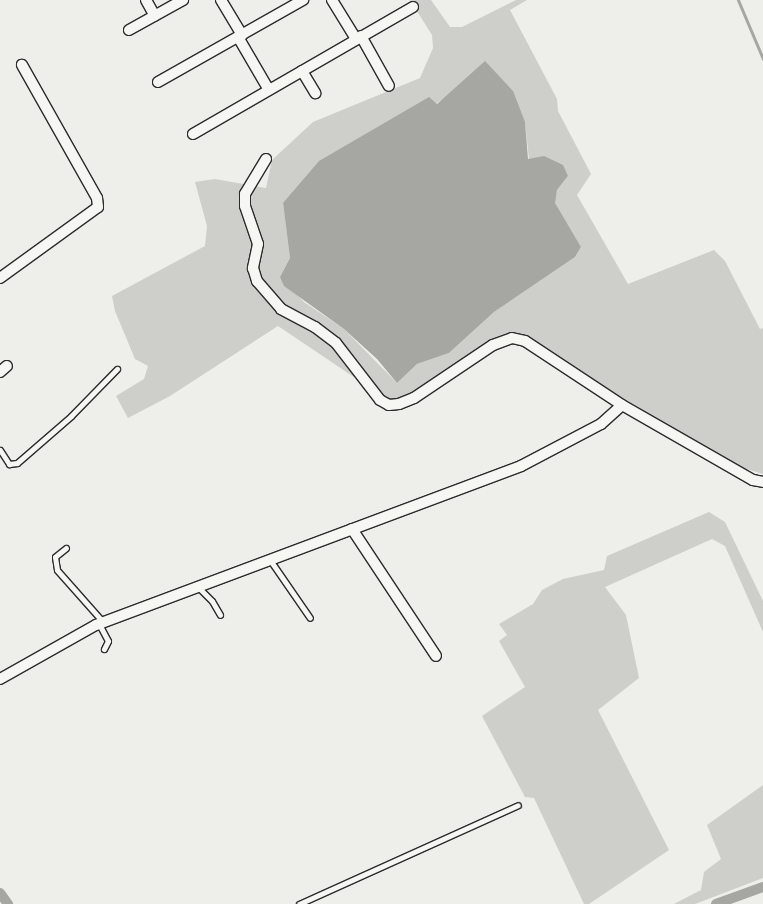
<!DOCTYPE html>
<style>
body{margin:0}
#map{position:relative;width:763px;height:904px;overflow:hidden;background:#eeeeea;font-family:"Playpen Sans",sans-serif}
div>[style]{position:absolute}
.green>*{inset:0;background:#cececa}
.water>*{inset:0;background:#a6a6a3}
.stream>*{height:3px;margin:-1.5px;padding:0 1.5px;transform-origin:1.5px;border-radius:1.5px;background:#a6a6a3}
.canal>*{height:10px;margin:-5px;padding:0 5px;transform-origin:5px;border-radius:5px;background:#a6a6a3}
.roads{filter:drop-shadow(1px 0 #2b2b2b) drop-shadow(-1px 0 #2b2b2b) drop-shadow(0 1px #2b2b2b) drop-shadow(0 -1px #2b2b2b)}
.service>*{height:5px;margin:-2.5px;padding:0 2.5px;transform-origin:2.5px;border-radius:2.5px;background:#f6f6f2}
.minor>*{height:10px;margin:-5px;padding:0 5px;transform-origin:5px;border-radius:5px;background:#f6f6f2}
span{translate:-50% -50%;white-space:nowrap;text-align:center;line-height:1.15;-webkit-text-stroke:4px #f6f6f2;paint-order:stroke}
</style>
<div id="map">
<div class="green">
<i style="clip-path:polygon(evenodd,410px 0,431px 0,450px 27px,462px 27px,516px 0,527px 0,510px 10px,557px 99px,558px 111px,591px 174px,577px 195px,628px 284px,714px 250px,725px 261px,760px 329px,763px 328px,763px 474px,740px 467px,623px 398px,502px 335px,413px 395px,388px 400px,278px 326px,170px 396px,128px 418px,116px 396px,144px 379px,148px 366px,135px 359px,115px 311px,112px 296px,205px 246px,207px 226px,195px 182px,215px 179px,266px 188px,272px 160px,313px 122px,420px 78px,433px 48px,432px 35px,410px 0,449px 95px,525px 122px,529px 159px,568px 176px,557px 190px,554px 203px,581px 247px,575px 257px,494px 312px,449px 353px,417px 364px,397px 383px,344px 329px,304px 302px,280px 277px,290px 258px,283px 203px,449px 95px)"></i>
<i style="clip-path:polygon(709px 512px,725px 522px,763px 601px,763px 632px,725px 546px,712px 539px,605px 587px,626px 615px,639px 678px,598px 710px,669px 850px,589px 904px,584px 904px,534px 798px,525px 797px,482px 716px,525px 687px,499px 641px,507px 635px,499px 624px,533px 604px,542px 590px,563px 579px,604px 570px,607px 556px)"></i>
<i style="clip-path:polygon(763px 785px,763px 878px,695px 904px,674px 904px,701px 890px,704px 872px,721px 859px,707px 825px)"></i>
</div>
<div class="water">
<i style="clip-path:polygon(485px 61px,513px 91px,525px 122px,528px 159px,544px 156px,563px 165px,568px 176px,557px 190px,555px 203px,581px 247px,575px 257px,494px 312px,449px 353px,417px 364px,397px 383px,377px 359px,344px 329px,284px 286px,280px 277px,290px 258px,283px 203px,319px 161px,429px 97px,437px 104px)"></i>
</div>
<div class="stream">
<i style="left:738px;top:0;width:64px;rotate:67deg"></i>
</div>
<div class="canal">
<i style="left:0;top:893px;width:14px;rotate:54deg"></i>
<i style="left:716px;top:904px;width:50px;rotate:-19.9deg"></i>
</div>
<div class="roads">
<div class="service">
<i style="left:0;top:450px;width:17px;rotate:57deg"></i>
<i style="left:9px;top:464px;width:8px;rotate:-7deg"></i>
<i style="left:17px;top:463px;width:72px;rotate:-41deg"></i>
<i style="left:71px;top:416px;width:66px;rotate:-45.6deg"></i>
<i style="left:66px;top:548px;width:14px;rotate:141deg"></i>
<i style="left:55px;top:557px;width:13px;rotate:81deg"></i>
<i style="left:57px;top:570px;width:69px;rotate:48.5deg"></i>
<i style="left:270px;top:560px;width:70px;rotate:55.4deg"></i>
<i style="left:199px;top:588px;width:18px;rotate:45deg"></i>
<i style="left:212px;top:601px;width:16px;rotate:60deg"></i>
<i style="left:99px;top:624px;width:19px;rotate:62deg"></i>
<i style="left:108px;top:641px;width:9px;rotate:117deg"></i>
<i style="left:299px;top:904px;width:240px;rotate:-24.3deg"></i>
</div>
<div class="minor">
<i style="left:146px;top:0;width:18px;rotate:61deg"></i>
<i style="left:221px;top:0;width:41px;rotate:59deg"></i>
<i style="left:332px;top:0;width:46px;rotate:58.4deg"></i>
<i style="left:129px;top:30px;width:62px;rotate:-29.1deg"></i>
<i style="left:361px;top:36px;width:57px;rotate:60.8deg"></i>
<i style="left:238px;top:37px;width:61px;rotate:59.7deg"></i>
<i style="left:302px;top:71px;width:26px;rotate:59deg"></i>
<i style="left:158px;top:82px;width:167px;rotate:-29.5deg"></i>
<i style="left:193px;top:134px;width:254px;rotate:-30deg"></i>
<i style="left:266px;top:159px;width:41px;rotate:121deg"></i>
<i style="left:245px;top:194px;width:12px;rotate:90deg"></i>
<i style="left:245px;top:206px;width:40px;rotate:71.1deg"></i>
<i style="left:258px;top:244px;width:25px;rotate:102deg"></i>
<i style="left:253px;top:268px;width:14px;rotate:73deg"></i>
<i style="left:257px;top:281px;width:37px;rotate:49deg"></i>
<i style="left:281px;top:309px;width:38px;rotate:28deg"></i>
<i style="left:315px;top:327px;width:26px;rotate:37deg"></i>
<i style="left:336px;top:343px;width:72px;rotate:52.3deg"></i>
<i style="left:380px;top:400px;width:10px;rotate:29deg"></i>
<i style="left:389px;top:405px;width:10px;rotate:-6deg"></i>
<i style="left:399px;top:404px;width:16px;rotate:-22deg"></i>
<i style="left:414px;top:398px;width:95px;rotate:-33.9deg"></i>
<i style="left:493px;top:345px;width:20px;rotate:-20deg"></i>
<i style="left:512px;top:338px;width:13px;rotate:13deg"></i>
<i style="left:525px;top:341px;width:116px;rotate:33.4deg"></i>
<i style="left:622px;top:405px;width:151px;rotate:29.8deg"></i>
<i style="left:753px;top:480px;width:10px;rotate:11deg"></i>
<i style="left:0;top:278px;width:121px;rotate:-35.9deg"></i>
<i style="left:98px;top:207px;width:9px;rotate:-96deg"></i>
<i style="left:97px;top:198px;width:153px;rotate:-119.4deg"></i>
<i style="left:0;top:372px;width:9px;rotate:-41deg"></i>
<i style="left:352px;top:529px;width:152px;rotate:56.5deg"></i>
<i style="left:0;top:679px;width:110px;rotate:-29.4deg"></i>
<i style="left:96px;top:625px;width:454px;rotate:-20.5deg"></i>
<i style="left:521px;top:466px;width:90px;rotate:-27.7deg"></i>
<i style="left:601px;top:424px;width:28px;rotate:-42deg"></i>
</div>
</div>
</div>
